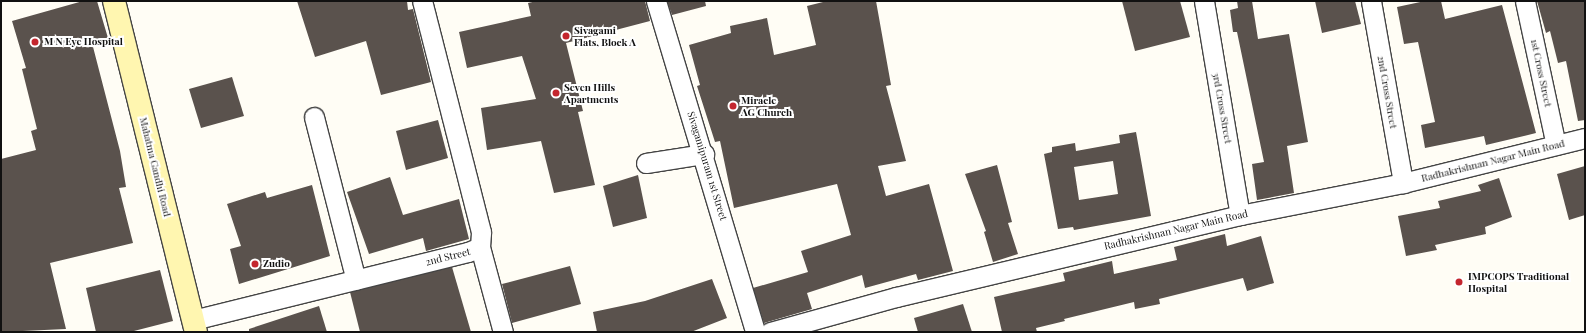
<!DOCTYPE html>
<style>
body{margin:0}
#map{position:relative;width:1586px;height:333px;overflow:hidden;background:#fffdf5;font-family:"Playfair Display",serif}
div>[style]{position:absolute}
.building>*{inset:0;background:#5a524d}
.roads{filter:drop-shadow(1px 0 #444) drop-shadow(-1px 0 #444) drop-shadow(0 1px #444) drop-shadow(0 -1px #444)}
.minor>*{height:19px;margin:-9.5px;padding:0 9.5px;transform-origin:9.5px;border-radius:9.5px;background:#fff}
.secondary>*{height:22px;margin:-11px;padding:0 11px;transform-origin:11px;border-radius:11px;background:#fff6b0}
.dots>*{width:11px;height:11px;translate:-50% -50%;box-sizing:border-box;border:2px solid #fff;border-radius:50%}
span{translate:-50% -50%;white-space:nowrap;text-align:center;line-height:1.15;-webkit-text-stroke:4px #fff;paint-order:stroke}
.poi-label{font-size:10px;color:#111;font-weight:700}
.left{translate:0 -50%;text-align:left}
.street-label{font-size:10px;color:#111}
.frame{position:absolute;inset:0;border:2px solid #111;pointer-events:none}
</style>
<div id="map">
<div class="building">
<i style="clip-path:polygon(83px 1px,97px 1px,108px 38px,92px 43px,120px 151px,126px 187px,119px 188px,133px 243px,50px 263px,66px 329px,1px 332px,1px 159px,36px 150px,31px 131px,37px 129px,22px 69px,26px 68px,12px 21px)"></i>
<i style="clip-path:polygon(297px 1px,407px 1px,408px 10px,413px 9px,431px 82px,381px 95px,366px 41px,315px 57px)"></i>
<i style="clip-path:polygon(537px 1px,645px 1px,650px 21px,566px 43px,583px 111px,578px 112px,595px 185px,554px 193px,541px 141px,487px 150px,481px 108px,536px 99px,522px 56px,467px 68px,459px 32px,531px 16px,528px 3px)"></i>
<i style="clip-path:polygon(667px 1px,705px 1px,706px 6px,672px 15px)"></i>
<i style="clip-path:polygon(827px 1px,876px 1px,891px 85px,886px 86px,906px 161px,878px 166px,886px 196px,929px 184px,953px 271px,918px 280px,916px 274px,865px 288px,862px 275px,807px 293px,812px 309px,764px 323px,753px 288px,808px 272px,801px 251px,851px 235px,837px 184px,734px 208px,720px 141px,715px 142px,697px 86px,700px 85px,689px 45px,731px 33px,730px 26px,767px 18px,774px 55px,816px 45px,807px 6px)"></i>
<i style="clip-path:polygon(1122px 1px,1180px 1px,1190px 37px,1135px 51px)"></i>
<i style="clip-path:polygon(1237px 1px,1252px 1px,1258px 39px,1289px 34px,1308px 142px,1287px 146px,1294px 193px,1257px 200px,1252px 164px,1264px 162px,1237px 32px,1233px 32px,1230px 10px,1238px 8px)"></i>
<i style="clip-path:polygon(1315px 1px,1355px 1px,1361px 24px,1322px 33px)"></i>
<i style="clip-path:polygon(1425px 1px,1441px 1px,1445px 19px,1502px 5px,1536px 133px,1486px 145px,1484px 136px,1425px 148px,1421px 125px,1435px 122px,1418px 42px,1404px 44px,1397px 7px)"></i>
<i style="clip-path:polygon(1537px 1px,1585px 1px,1585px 120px,1578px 121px,1566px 61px,1558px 63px,1550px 31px,1546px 33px)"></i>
<i style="clip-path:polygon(232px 77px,244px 116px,201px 128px,189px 89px)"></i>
<i style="clip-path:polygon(438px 120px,448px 158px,406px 170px,396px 131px)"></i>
<i style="clip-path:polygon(evenodd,1136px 132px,1151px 216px,1074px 230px,1073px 227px,1058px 229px,1044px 154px,1052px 152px,1052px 147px,1075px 143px,1076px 151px,1120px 143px,1119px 135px,1136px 132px,1113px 161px,1118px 194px,1079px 200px,1074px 167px,1113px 161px)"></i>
<i style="clip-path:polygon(997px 165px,1012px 222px,1008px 223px,1018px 254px,993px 262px,984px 232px,986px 231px,965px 174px)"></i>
<i style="clip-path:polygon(1585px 166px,1585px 215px,1569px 220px,1557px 174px)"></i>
<i style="clip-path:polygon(638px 175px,647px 218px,613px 227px,603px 186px)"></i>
<i style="clip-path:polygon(390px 177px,403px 215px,459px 199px,469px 239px,426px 251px,423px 238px,369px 254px,347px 192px)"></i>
<i style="clip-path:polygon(1499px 178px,1512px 217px,1485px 227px,1486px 234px,1435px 245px,1437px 250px,1406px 256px,1398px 216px,1440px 208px,1438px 201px,1481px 191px,1478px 185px)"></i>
<i style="clip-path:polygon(312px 185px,330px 256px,239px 284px,230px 249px,241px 246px,227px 204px,265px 192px,267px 198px)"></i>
<i style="clip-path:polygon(1225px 234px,1227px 246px,1261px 236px,1274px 283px,1247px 291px,1243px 278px,1159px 299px,1160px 304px,1135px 309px,1134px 302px,1064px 319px,1065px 321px,1036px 328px,1037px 332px,1002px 332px,994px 297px,1065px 281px,1063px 273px,1112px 261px,1114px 274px,1177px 260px,1174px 247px)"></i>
<i style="clip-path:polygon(570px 266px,581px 304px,512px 323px,502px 284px)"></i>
<i style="clip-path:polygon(452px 267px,471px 332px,360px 332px,350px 292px)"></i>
<i style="clip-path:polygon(160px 270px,173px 321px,130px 332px,96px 332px,86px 288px)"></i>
<i style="clip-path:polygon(712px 279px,727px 318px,691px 332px,597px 332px,593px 312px,645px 301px)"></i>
<i style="clip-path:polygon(963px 304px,972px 332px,918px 332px,914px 318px)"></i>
<i style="clip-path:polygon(319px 306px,327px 332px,249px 332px,249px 329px)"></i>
</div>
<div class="roads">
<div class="minor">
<i style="left:656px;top:1px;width:345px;rotate:73.3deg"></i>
<i style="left:1204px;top:1px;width:217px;rotate:80.5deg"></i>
<i style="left:1371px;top:1px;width:185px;rotate:80deg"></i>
<i style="left:1525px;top:1px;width:147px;rotate:77.9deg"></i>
<i style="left:314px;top:117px;width:168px;rotate:75.6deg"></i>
<i style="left:646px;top:163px;width:59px;rotate:-8.8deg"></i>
<i style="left:480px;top:247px;width:88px;rotate:74.9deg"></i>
<i style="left:193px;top:320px;width:283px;rotate:-13.9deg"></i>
<i style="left:468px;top:252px;width:13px;rotate:-23deg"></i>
<i style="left:480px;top:247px;width:15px;rotate:-86deg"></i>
<i style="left:481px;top:232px;width:238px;rotate:-104.3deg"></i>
<i style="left:770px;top:332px;width:131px;rotate:-15.5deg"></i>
<i style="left:896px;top:297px;width:354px;rotate:-13.4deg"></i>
<i style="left:1240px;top:215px;width:166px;rotate:-11.1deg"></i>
<i style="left:1403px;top:183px;width:187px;rotate:-13.9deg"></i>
</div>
<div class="secondary">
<i style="left:114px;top:1px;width:341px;rotate:76.1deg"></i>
</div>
</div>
<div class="dots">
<i style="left:566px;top:36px;background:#c4262e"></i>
<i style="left:35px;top:42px;background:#c4262e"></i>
<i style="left:556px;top:93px;background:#c4262e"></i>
<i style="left:733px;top:106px;background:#c4262e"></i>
<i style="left:255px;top:264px;background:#c4262e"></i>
<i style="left:1459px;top:282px;background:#c4262e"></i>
</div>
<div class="poi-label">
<span class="left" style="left:574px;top:36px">Sivagami<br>Flats, Block A</span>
<span class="left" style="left:44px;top:42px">M N Eye Hospital</span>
<span class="left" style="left:564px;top:93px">Seven Hills<br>Apartments</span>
<span class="left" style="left:741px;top:106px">Miracle<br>AG Church</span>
<span class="left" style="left:263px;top:264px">Zudio</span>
<span class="left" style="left:1468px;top:282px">IMPCOPS Traditional<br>Hospital</span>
</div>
<div class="street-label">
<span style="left:1541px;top:73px;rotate:78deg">1st Cross Street</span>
<span style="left:1387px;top:92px;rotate:80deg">2nd Cross Street</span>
<span style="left:1222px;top:108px;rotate:80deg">3rd Cross Street</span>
<span style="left:1493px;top:161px;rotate:-14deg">Radhakrishnan Nagar Main Road</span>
<span style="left:707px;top:166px;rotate:73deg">Sivagamipuram 1st Street</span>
<span style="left:155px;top:167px;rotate:76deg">Mahatma Gandhi Road</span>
<span style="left:1176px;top:230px;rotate:-13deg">Radhakrishnan Nagar Main Road</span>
<span style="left:448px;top:257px;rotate:-14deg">2nd Street</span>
</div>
<div class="frame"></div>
</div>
